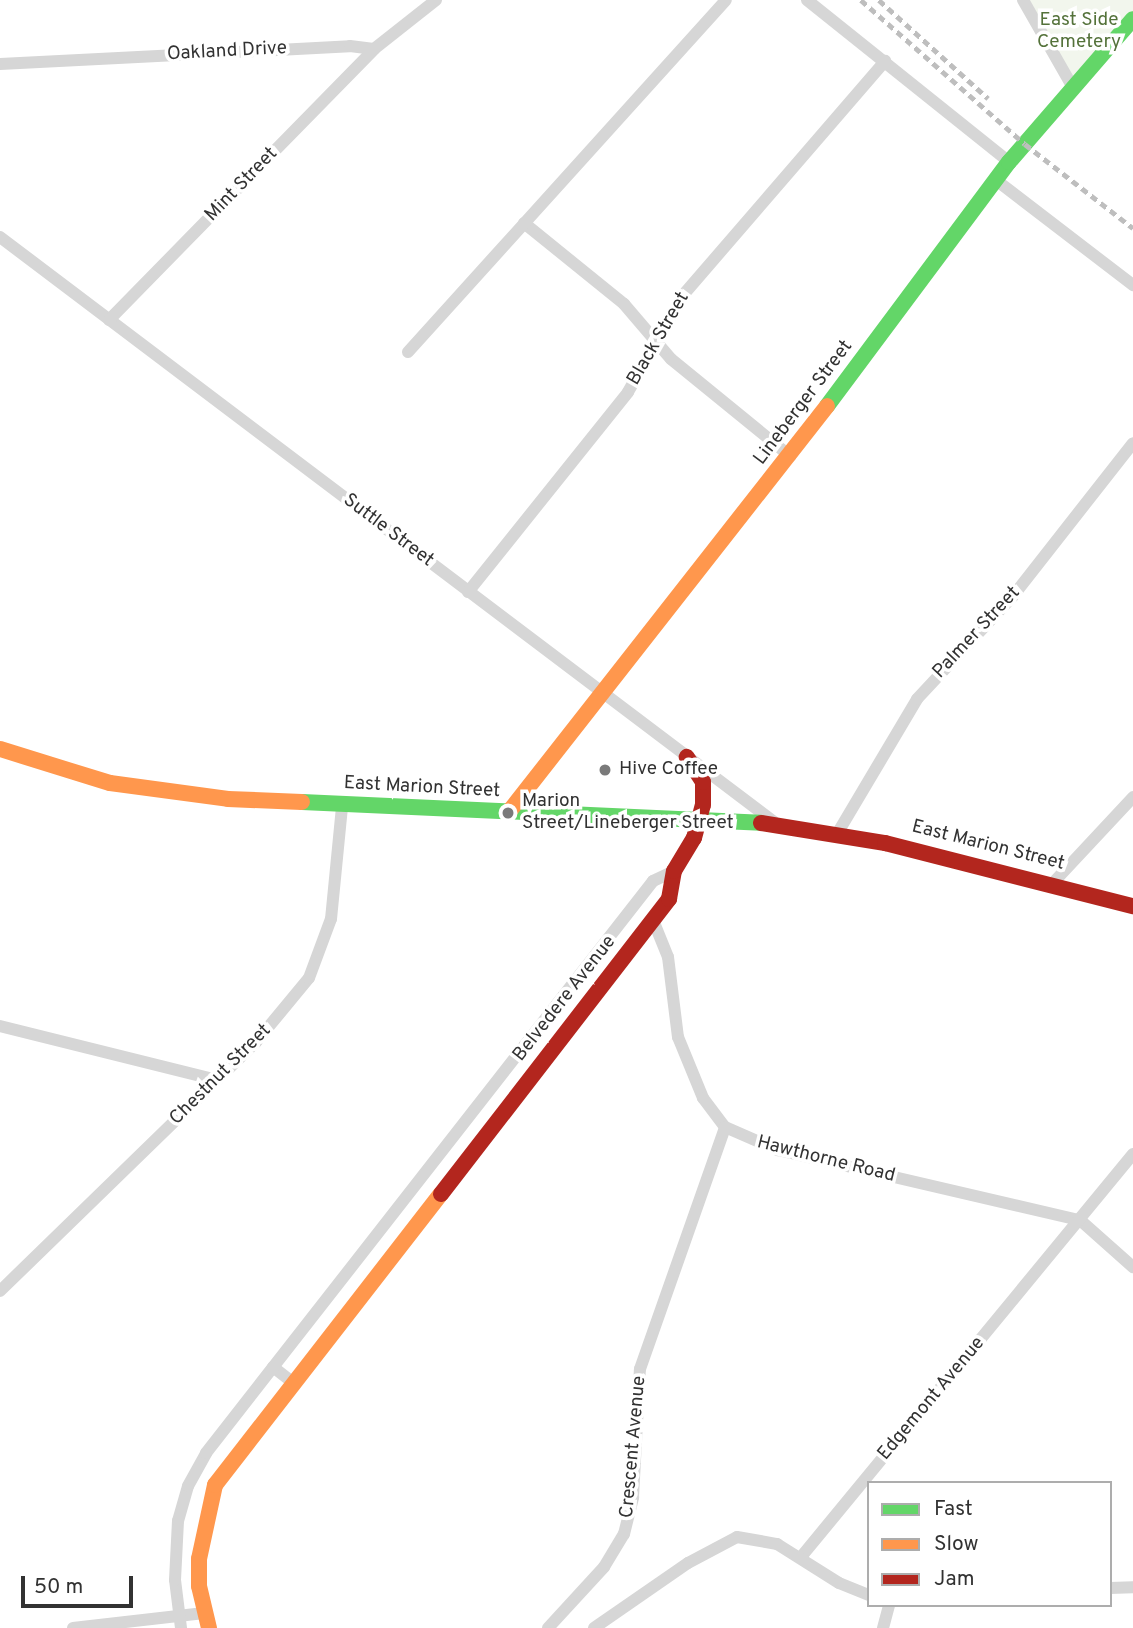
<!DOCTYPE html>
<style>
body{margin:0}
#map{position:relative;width:1133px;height:1628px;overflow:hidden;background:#fff;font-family:Overpass,sans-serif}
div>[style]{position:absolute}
.green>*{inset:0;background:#f2f6ed}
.street>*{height:12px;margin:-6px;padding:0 6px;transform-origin:6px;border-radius:6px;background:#d6d6d6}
.fast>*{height:16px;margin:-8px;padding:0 8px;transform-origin:8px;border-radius:8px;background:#63d668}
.slow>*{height:16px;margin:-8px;padding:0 8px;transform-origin:8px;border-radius:8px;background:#ff974d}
.jam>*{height:16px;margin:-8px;padding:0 8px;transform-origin:8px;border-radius:8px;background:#b3261e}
.rail>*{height:4.5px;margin-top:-2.25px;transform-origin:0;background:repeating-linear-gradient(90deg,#bebebe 0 7px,transparent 0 12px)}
.dots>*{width:19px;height:19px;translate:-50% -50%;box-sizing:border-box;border:4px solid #fff;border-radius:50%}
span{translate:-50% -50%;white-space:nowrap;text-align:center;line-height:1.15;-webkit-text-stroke:7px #fff;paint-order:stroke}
.park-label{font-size:19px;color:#54723a}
.street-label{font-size:19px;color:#323232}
.poi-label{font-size:19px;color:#323232}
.left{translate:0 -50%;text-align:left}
.legend{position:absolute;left:867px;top:1481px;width:245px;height:126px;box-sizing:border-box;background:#fff;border:2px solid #adadad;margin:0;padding:9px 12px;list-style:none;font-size:21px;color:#323232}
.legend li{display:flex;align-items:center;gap:14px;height:35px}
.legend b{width:35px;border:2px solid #adadad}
.scale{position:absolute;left:21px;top:1576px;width:112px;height:32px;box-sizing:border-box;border:4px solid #323232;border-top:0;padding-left:9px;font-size:21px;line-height:24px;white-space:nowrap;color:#323232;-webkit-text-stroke:5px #fff;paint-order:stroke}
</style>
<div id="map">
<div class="green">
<i style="clip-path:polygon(1023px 0,1133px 0,1133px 19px,1072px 86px)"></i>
</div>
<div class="street">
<i style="left:807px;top:0;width:259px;rotate:38.7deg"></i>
<i style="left:1023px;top:0;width:99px;rotate:60.3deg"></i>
<i style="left:0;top:64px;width:350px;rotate:-2.9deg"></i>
<i style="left:350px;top:46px;width:24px;rotate:7deg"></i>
<i style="left:374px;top:49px;width:79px;rotate:-38.3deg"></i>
<i style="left:996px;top:180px;width:173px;rotate:37.5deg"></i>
<i style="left:524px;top:223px;width:129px;rotate:39deg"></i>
<i style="left:624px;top:304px;width:72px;rotate:49.5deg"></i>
<i style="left:671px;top:359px;width:154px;rotate:39.2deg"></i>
<i style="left:0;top:237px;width:970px;rotate:37.08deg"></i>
<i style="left:109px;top:320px;width:379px;rotate:-45.6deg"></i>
<i style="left:408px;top:352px;width:474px;rotate:-47.9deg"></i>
<i style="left:468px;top:592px;width:256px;rotate:-51.3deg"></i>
<i style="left:628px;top:392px;width:113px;rotate:-60.3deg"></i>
<i style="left:684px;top:294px;width:308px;rotate:-49.2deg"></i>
<i style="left:837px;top:834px;width:157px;rotate:-59.3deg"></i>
<i style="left:917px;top:699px;width:141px;rotate:-47deg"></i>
<i style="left:1013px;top:596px;width:194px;rotate:-51.9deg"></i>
<i style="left:1052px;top:884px;width:119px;rotate:-47deg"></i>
<i style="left:653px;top:920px;width:40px;rotate:68deg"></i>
<i style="left:668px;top:957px;width:81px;rotate:82.9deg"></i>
<i style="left:678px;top:1037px;width:66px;rotate:67.7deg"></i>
<i style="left:703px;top:1098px;width:36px;rotate:53deg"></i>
<i style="left:725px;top:1127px;width:58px;rotate:23.5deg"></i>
<i style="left:778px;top:1150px;width:310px;rotate:13.1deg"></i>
<i style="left:1080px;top:1220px;width:71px;rotate:41.6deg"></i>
<i style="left:0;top:1026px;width:224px;rotate:14deg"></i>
<i style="left:0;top:1291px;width:357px;rotate:-44.2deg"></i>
<i style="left:256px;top:1042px;width:83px;rotate:-50.4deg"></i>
<i style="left:309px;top:978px;width:63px;rotate:-69.6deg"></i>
<i style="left:331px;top:919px;width:114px;rotate:-84.4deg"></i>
<i style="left:273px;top:1367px;width:24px;rotate:38deg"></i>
<i style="left:801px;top:1557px;width:522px;rotate:-50.52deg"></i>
<i style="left:1110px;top:1588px;width:23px;rotate:-2deg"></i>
<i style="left:73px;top:1628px;width:132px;rotate:-6.5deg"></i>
<i style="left:181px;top:1628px;width:48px;rotate:-97.1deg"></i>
<i style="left:175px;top:1580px;width:59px;rotate:-87.1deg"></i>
<i style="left:178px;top:1521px;width:36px;rotate:-74deg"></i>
<i style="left:188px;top:1486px;width:38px;rotate:-61deg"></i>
<i style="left:206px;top:1453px;width:726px;rotate:-51.99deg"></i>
<i style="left:653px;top:881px;width:23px;rotate:-25deg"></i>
<i style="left:548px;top:1628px;width:83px;rotate:-47.4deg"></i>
<i style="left:604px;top:1567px;width:39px;rotate:-59deg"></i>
<i style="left:624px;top:1534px;width:38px;rotate:-76deg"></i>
<i style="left:633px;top:1497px;width:128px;rotate:-86.9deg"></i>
<i style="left:640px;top:1369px;width:256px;rotate:-70.6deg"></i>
<i style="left:594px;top:1628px;width:114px;rotate:-34.7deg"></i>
<i style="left:688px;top:1563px;width:55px;rotate:-28deg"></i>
<i style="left:737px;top:1537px;width:41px;rotate:9.9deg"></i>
<i style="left:777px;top:1544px;width:73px;rotate:32.2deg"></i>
<i style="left:839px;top:1583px;width:32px;rotate:22deg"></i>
<i style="left:883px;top:1628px;width:24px;rotate:-75deg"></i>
</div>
<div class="fast">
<i style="left:827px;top:406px;width:304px;rotate:-53.3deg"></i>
<i style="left:1009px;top:162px;width:189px;rotate:-49.1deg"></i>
<i style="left:302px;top:802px;width:459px;rotate:2.6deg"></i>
</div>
<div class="slow">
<i style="left:0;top:749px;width:115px;rotate:17.2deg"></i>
<i style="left:110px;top:783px;width:119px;rotate:7.7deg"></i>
<i style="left:228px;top:799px;width:74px;rotate:2.3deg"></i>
<i style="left:508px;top:813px;width:517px;rotate:-51.91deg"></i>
<i style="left:209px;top:1628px;width:43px;rotate:-103.4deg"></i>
<i style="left:199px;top:1586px;width:27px;rotate:-90deg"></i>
<i style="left:199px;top:1559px;width:76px;rotate:-77.8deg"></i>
<i style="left:215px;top:1485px;width:368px;rotate:-52.2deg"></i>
</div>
<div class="jam">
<i style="left:761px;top:823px;width:126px;rotate:9.2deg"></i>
<i style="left:885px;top:843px;width:256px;rotate:14.3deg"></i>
<i style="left:441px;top:1194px;width:373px;rotate:-52.3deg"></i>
<i style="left:669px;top:899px;width:28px;rotate:-80deg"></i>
<i style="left:674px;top:871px;width:39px;rotate:-59deg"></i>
<i style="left:694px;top:838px;width:34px;rotate:-75deg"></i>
<i style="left:703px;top:805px;width:23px;rotate:-90deg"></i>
<i style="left:703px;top:782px;width:30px;rotate:-123deg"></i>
</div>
<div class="rail">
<i style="left:861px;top:0;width:218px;rotate:41.3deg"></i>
<i style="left:1025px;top:144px;width:137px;rotate:37.9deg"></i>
<i style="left:879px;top:0;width:147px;rotate:42deg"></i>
</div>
<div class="dots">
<i style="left:605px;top:770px;background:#7a7a7a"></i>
<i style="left:508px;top:813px;background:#7a7a7a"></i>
</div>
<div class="park-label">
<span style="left:1079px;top:32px">East Side<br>Cemetery</span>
</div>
<div class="street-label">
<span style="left:227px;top:52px;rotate:-3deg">Oakland Drive</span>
<span style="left:242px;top:185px;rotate:-46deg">Mint Street</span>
<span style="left:659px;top:339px;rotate:-60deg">Black Street</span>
<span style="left:804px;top:403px;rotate:-53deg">Lineberger Street</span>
<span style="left:388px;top:531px;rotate:37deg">Suttle Street</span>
<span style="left:977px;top:633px;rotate:-47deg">Palmer Street</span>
<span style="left:422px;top:788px;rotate:3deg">East Marion Street</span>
<span style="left:988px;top:846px;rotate:14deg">East Marion Street</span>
<span style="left:565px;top:999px;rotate:-52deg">Belvedere Avenue</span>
<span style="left:221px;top:1075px;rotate:-45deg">Chestnut Street</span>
<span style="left:826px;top:1160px;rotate:14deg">Hawthorne Road</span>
<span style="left:932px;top:1399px;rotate:-50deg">Edgemont Avenue</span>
<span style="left:634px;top:1447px;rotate:-85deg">Crescent Avenue</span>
</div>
<div class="poi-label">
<span class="left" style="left:619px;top:770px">Hive Coffee</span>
<span class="left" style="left:522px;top:813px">Marion<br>Street/Lineberger Street</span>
</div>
<ul class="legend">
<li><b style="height:9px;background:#63d668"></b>Fast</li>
<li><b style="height:9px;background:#ff974d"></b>Slow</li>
<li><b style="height:9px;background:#b3261e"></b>Jam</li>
</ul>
<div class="scale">50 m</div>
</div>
